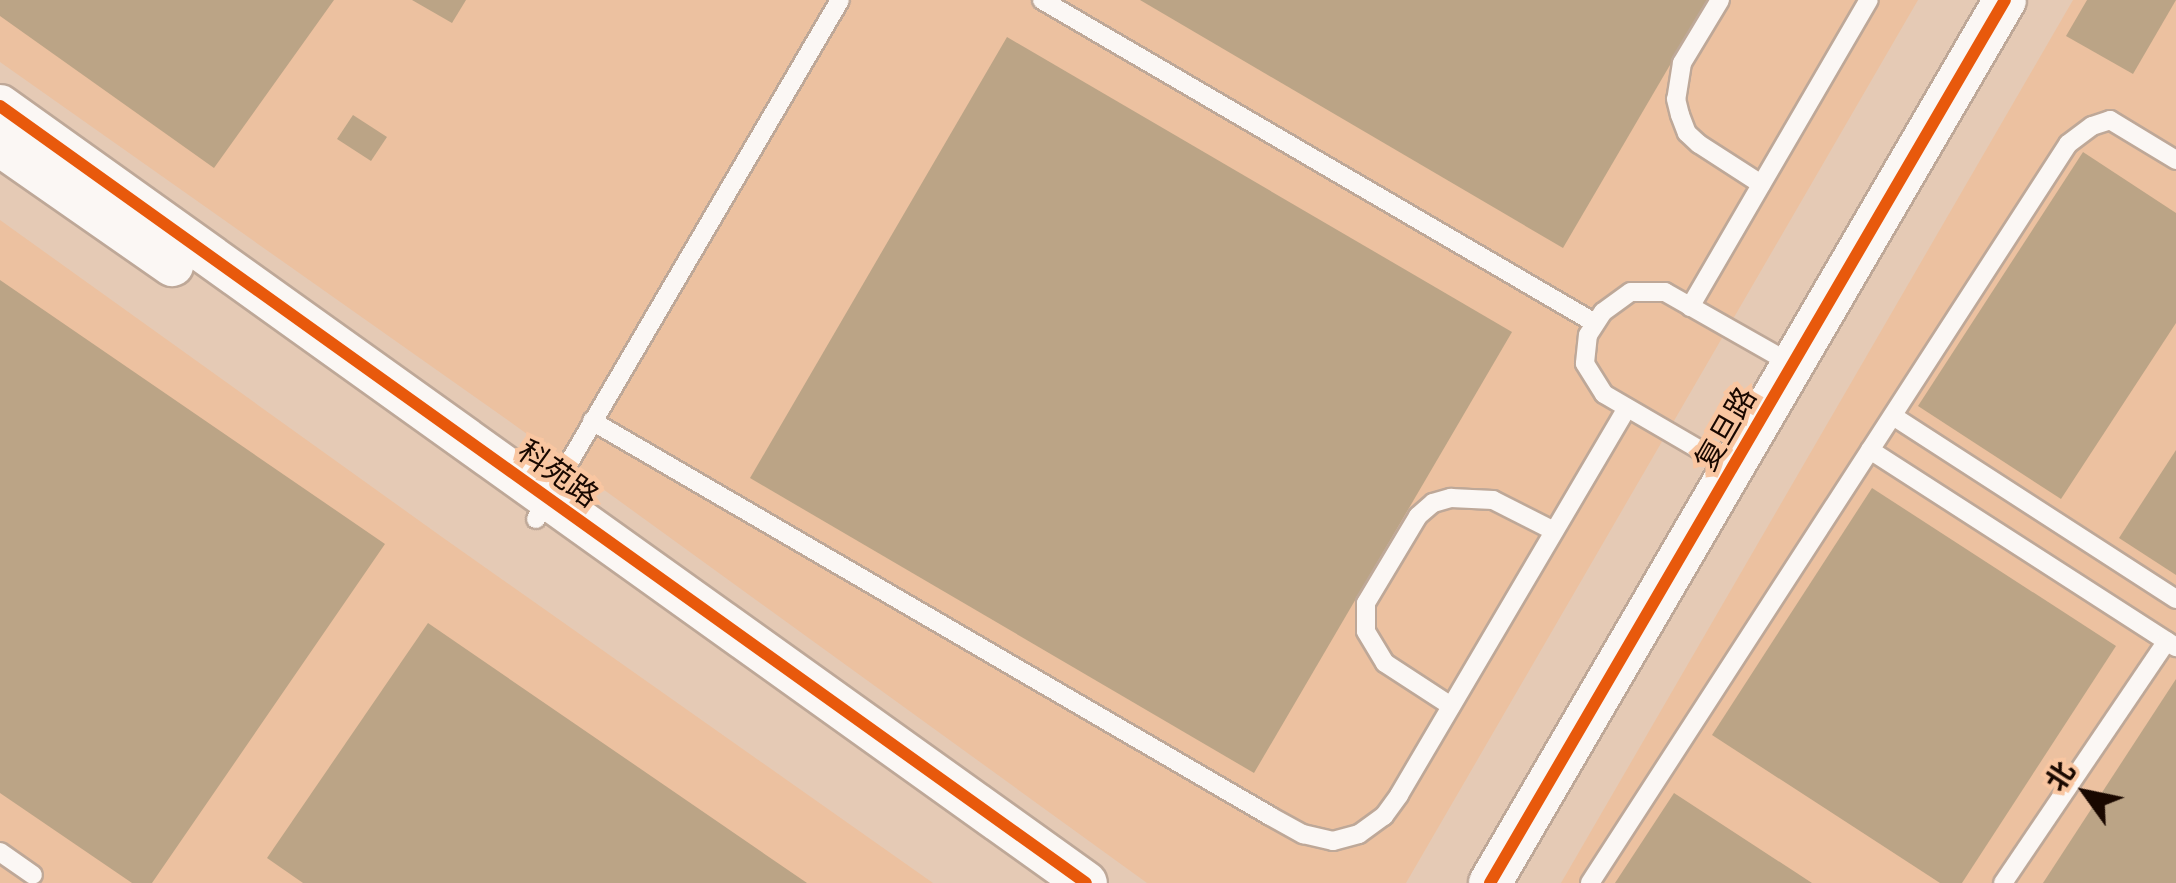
<!DOCTYPE html>
<meta charset="utf-8">
<style>
body{margin:0}
#map{position:relative;width:2176px;height:883px;overflow:hidden;background:#e5cab5;font-family:Rubik,"Noto Sans SC",sans-serif}
div>[style]{position:absolute}
.built>*{inset:0;background:#ecc1a0}
.building>*{inset:0;background:#bba486}
.roads{filter:drop-shadow(2px 0 #bea898) drop-shadow(-2px 0 #bea898) drop-shadow(0 2px #bea898) drop-shadow(0 -2px #bea898)}
.service>*{height:18px;margin:-9px;padding:0 9px;transform-origin:9px;border-radius:9px;background:#fbf7f4}
.tertiary>*{height:42px;margin:-21px;padding:0 21px;transform-origin:21px;border-radius:21px;background:#fbf7f4}
.cycleway>*{height:12px;margin:-6px;padding:0 6px;transform-origin:6px;border-radius:6px;background:#e8590c}
span{translate:-50% -50%;white-space:nowrap;text-align:center;line-height:1.15;-webkit-text-stroke:9px #f9c6a1;paint-order:stroke}
.street-label{font-size:30px;color:#190800}
.north{position:absolute;left:2036px;top:743px;width:100px;height:100px;-webkit-text-stroke:8px #f9c6a1;paint-order:stroke;rotate:303deg;font-size:28px;font-weight:700;line-height:40px;text-align:center;color:#190800}
.north::after{content:'';display:block;margin:auto;width:35px;height:45px;background:#190800;clip-path:polygon(50% 0,100% 100%,50% 72%,0 100%)}
</style>
<div id="map">
<div class="built">
<i style="clip-path:polygon(0 0,1918px 0,1406px 883px,1147px 883px,509px 421px,0 62px)"></i>
<i style="clip-path:polygon(2073px 0,2176px 0,2176px 883px,1561px 883px)"></i>
<i style="clip-path:polygon(0 220px,442px 537px,933px 883px,0 883px)"></i>
</div>
<div class="building">
<i style="clip-path:polygon(0 0,334px 0,214px 168px,0 16px)"></i>
<i style="clip-path:polygon(412px 0,466px 0,452px 23px)"></i>
<i style="clip-path:polygon(1140px 0,1708px 0,1563px 248px)"></i>
<i style="clip-path:polygon(2087px 0,2176px 0,2133px 74px,2066px 36px)"></i>
<i style="clip-path:polygon(1007px 37px,1512px 332px,1254px 773px,750px 478px)"></i>
<i style="clip-path:polygon(353px 115px,387px 137px,371px 161px,337px 139px)"></i>
<i style="clip-path:polygon(2083px 152px,2176px 213px,2176px 323px,2061px 499px,1918px 406px)"></i>
<i style="clip-path:polygon(0 280px,385px 544px,152px 883px,132px 883px,0 793px)"></i>
<i style="clip-path:polygon(2176px 450px,2176px 575px,2119px 538px)"></i>
<i style="clip-path:polygon(1872px 488px,2116px 646px,1962px 883px,1940px 883px,1712px 735px)"></i>
<i style="clip-path:polygon(428px 623px,807px 883px,303px 883px,267px 858px)"></i>
<i style="clip-path:polygon(2176px 679px,2176px 883px,2043px 883px)"></i>
<i style="clip-path:polygon(1674px 793px,1812px 883px,1615px 883px)"></i>
</div>
<div class="roads">
<div class="service">
<i style="left:1042px;top:0;width:640px;rotate:30.29deg"></i>
<i style="left:1720px;top:0;width:74px;rotate:121.1deg"></i>
<i style="left:1682px;top:63px;width:36px;rotate:99deg"></i>
<i style="left:1676px;top:99px;width:16px;rotate:76deg"></i>
<i style="left:1680px;top:115px;width:19px;rotate:69deg"></i>
<i style="left:1687px;top:133px;width:16px;rotate:43deg"></i>
<i style="left:1699px;top:144px;width:74px;rotate:32.8deg"></i>
<i style="left:1690px;top:307px;width:355px;rotate:-59.8deg"></i>
<i style="left:1893px;top:416px;width:337px;rotate:32.9deg"></i>
<i style="left:592px;top:421px;width:785px;rotate:30.22deg"></i>
<i style="left:1270px;top:816px;width:38px;rotate:29deg"></i>
<i style="left:1303px;top:834px;width:31px;rotate:13deg"></i>
<i style="left:1333px;top:841px;width:27px;rotate:-15deg"></i>
<i style="left:1359px;top:834px;width:31px;rotate:-36deg"></i>
<i style="left:1384px;top:816px;width:26px;rotate:-54deg"></i>
<i style="left:1399px;top:795px;width:449px;rotate:-59.5deg"></i>
<i style="left:1870px;top:450px;width:364px;rotate:32.8deg"></i>
<i style="left:1731px;top:468px;width:147px;rotate:-149.8deg"></i>
<i style="left:1604px;top:394px;width:36px;rotate:-122deg"></i>
<i style="left:1585px;top:363px;width:28px;rotate:-84deg"></i>
<i style="left:1588px;top:335px;width:27px;rotate:-57deg"></i>
<i style="left:1603px;top:312px;width:34px;rotate:-36deg"></i>
<i style="left:1631px;top:292px;width:34px"></i>
<i style="left:1665px;top:292px;width:146px;rotate:29.6deg"></i>
<i style="left:536px;top:519px;width:601px;rotate:-59.64deg"></i>
<i style="left:1451px;top:706px;width:79px;rotate:-146.9deg"></i>
<i style="left:1385px;top:663px;width:37px;rotate:-121deg"></i>
<i style="left:1366px;top:631px;width:28px;rotate:-90deg"></i>
<i style="left:1366px;top:603px;width:101px;rotate:-59.1deg"></i>
<i style="left:1418px;top:516px;width:20px;rotate:-41deg"></i>
<i style="left:1433px;top:503px;width:19px;rotate:-16deg"></i>
<i style="left:1451px;top:498px;width:42px;rotate:2.7deg"></i>
<i style="left:1493px;top:500px;width:68px;rotate:26.9deg"></i>
<i style="left:0;top:852px;width:40px;rotate:34.9deg"></i>
<i style="left:1590px;top:883px;width:880px;rotate:-57.1deg"></i>
<i style="left:2068px;top:144px;width:30px;rotate:-37deg"></i>
<i style="left:2092px;top:126px;width:19px;rotate:-18deg"></i>
<i style="left:2110px;top:120px;width:77px;rotate:31.2deg"></i>
<i style="left:2003px;top:883px;width:292px;rotate:-55.9deg"></i>
</div>
<div class="tertiary">
<i style="left:0;top:106px;width:1335px;rotate:35.58deg"></i>
<i style="left:0;top:145px;width:210px;rotate:34.9deg"></i>
<i style="left:1490px;top:883px;width:1022px;rotate:-59.75deg"></i>
</div>
</div>
<div class="cycleway">
<i style="left:0;top:106px;width:1335px;rotate:35.58deg"></i>
<i style="left:1490px;top:883px;width:1022px;rotate:-59.75deg"></i>
</div>
<div class="street-label">
<span style="left:1726px;top:429px;rotate:-60deg">复旦路</span>
<span style="left:558px;top:474px;rotate:36deg">科苑路</span>
</div>
<div class="north">北</div>
</div>
